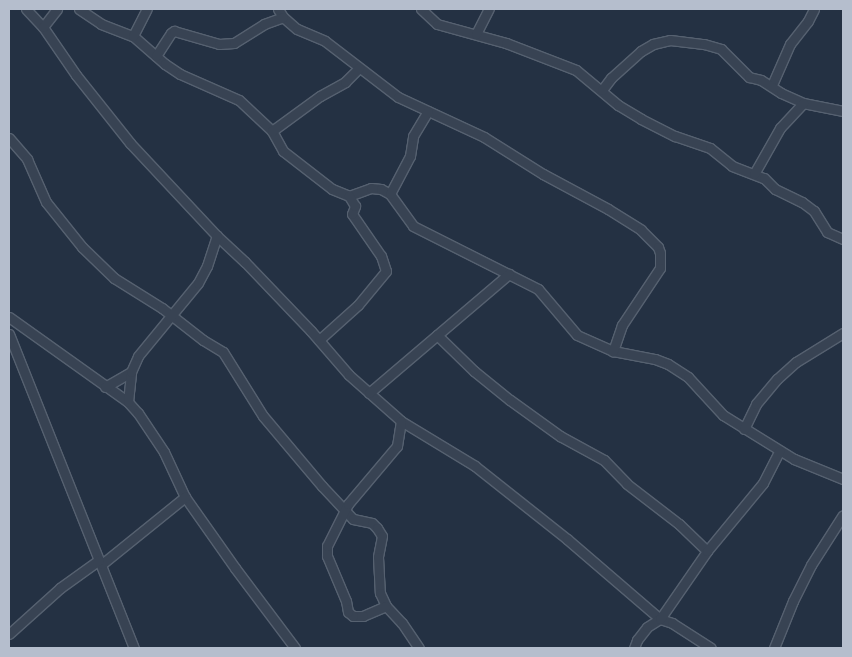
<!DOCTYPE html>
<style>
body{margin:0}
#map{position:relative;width:852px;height:657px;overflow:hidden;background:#243143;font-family:Rubik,sans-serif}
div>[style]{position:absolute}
.roads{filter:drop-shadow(1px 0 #566170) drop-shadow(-1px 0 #566170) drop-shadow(0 1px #566170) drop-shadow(0 -1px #566170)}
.street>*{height:9px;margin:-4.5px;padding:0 4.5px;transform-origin:4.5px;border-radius:4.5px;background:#384353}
span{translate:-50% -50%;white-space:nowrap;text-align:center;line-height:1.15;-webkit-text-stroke:4.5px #1d2838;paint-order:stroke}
.frame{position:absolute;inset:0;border:10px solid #b5becd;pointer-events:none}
</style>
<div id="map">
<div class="roads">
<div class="street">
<i style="left:26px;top:9px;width:25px;rotate:47deg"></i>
<i style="left:43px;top:27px;width:58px;rotate:55.5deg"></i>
<i style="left:76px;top:75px;width:87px;rotate:51.5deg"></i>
<i style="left:130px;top:143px;width:127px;rotate:46.9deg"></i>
<i style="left:217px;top:236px;width:38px;rotate:43deg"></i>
<i style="left:245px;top:262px;width:95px;rotate:46.3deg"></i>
<i style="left:311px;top:331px;width:58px;rotate:49.2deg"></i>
<i style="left:349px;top:375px;width:69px;rotate:41.5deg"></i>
<i style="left:401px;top:421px;width:87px;rotate:31.3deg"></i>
<i style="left:475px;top:466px;width:117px;rotate:38.4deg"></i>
<i style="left:567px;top:539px;width:123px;rotate:40.7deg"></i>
<i style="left:660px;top:619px;width:13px;rotate:18deg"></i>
<i style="left:672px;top:623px;width:46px;rotate:32.7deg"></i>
<i style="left:79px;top:9px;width:27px;rotate:34deg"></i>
<i style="left:101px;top:24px;width:34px;rotate:21deg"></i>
<i style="left:133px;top:36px;width:43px;rotate:41.2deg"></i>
<i style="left:165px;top:64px;width:18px;rotate:34deg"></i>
<i style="left:180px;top:74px;width:64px;rotate:23.8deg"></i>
<i style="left:239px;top:100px;width:45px;rotate:43.2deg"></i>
<i style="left:272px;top:131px;width:23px;rotate:61deg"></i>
<i style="left:283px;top:151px;width:62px;rotate:37.8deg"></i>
<i style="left:332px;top:189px;width:18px;rotate:22deg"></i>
<i style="left:349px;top:196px;width:23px;rotate:-20deg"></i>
<i style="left:371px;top:188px;width:10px;rotate:6deg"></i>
<i style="left:381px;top:189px;width:10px;rotate:29deg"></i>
<i style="left:390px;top:194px;width:39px;rotate:54deg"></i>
<i style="left:413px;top:226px;width:140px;rotate:26.7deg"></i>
<i style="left:538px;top:289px;width:60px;rotate:49.7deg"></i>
<i style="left:577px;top:335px;width:39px;rotate:24deg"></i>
<i style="left:613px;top:351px;width:43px;rotate:10.8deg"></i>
<i style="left:655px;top:359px;width:14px;rotate:21deg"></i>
<i style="left:668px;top:364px;width:24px;rotate:33deg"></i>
<i style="left:688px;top:377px;width:52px;rotate:47.4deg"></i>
<i style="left:723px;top:415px;width:84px;rotate:31.8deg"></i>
<i style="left:794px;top:459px;width:53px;rotate:22.2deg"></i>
<i style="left:278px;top:9px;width:9px;rotate:58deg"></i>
<i style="left:283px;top:17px;width:18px;rotate:41deg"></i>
<i style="left:297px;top:29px;width:30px;rotate:23deg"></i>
<i style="left:325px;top:41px;width:92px;rotate:37.5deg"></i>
<i style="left:398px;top:97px;width:95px;rotate:24.9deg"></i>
<i style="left:484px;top:137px;width:70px;rotate:32.1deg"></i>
<i style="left:543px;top:174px;width:74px;rotate:28.3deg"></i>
<i style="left:608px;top:209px;width:39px;rotate:32deg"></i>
<i style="left:641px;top:230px;width:24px;rotate:45deg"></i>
<i style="left:658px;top:247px;width:6px;rotate:72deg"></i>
<i style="left:660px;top:253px;width:15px;rotate:90deg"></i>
<i style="left:660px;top:268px;width:69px;rotate:123.7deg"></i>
<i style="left:622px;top:325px;width:28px;rotate:109deg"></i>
<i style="left:421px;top:9px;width:22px;rotate:43deg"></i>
<i style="left:437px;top:24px;width:72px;rotate:15.4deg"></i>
<i style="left:506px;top:43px;width:75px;rotate:21.1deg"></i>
<i style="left:576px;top:70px;width:55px;rotate:39.8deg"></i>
<i style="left:618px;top:105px;width:27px;rotate:31deg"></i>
<i style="left:641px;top:119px;width:38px;rotate:27deg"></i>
<i style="left:675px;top:136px;width:37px;rotate:19deg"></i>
<i style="left:710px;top:148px;width:28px;rotate:39deg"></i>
<i style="left:732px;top:166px;width:34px;rotate:21deg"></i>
<i style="left:764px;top:178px;width:16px;rotate:45deg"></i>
<i style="left:775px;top:189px;width:30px;rotate:26deg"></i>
<i style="left:802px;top:202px;width:15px;rotate:37deg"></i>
<i style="left:814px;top:211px;width:25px;rotate:58deg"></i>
<i style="left:827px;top:232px;width:17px;rotate:24deg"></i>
<i style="left:43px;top:27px;width:23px;rotate:-52deg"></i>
<i style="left:476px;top:34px;width:28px;rotate:-63deg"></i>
<i style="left:133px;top:36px;width:30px;rotate:-63deg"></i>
<i style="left:156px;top:56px;width:27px;rotate:-57deg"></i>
<i style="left:171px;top:33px;width:4px;rotate:-34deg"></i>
<i style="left:174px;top:31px;width:47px;rotate:16.1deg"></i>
<i style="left:219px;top:44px;width:15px;rotate:-4deg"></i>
<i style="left:234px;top:43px;width:36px;rotate:-32deg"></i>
<i style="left:264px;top:24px;width:20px;rotate:-20deg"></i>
<i style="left:772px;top:85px;width:45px;rotate:-66.3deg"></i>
<i style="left:790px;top:44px;width:29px;rotate:-52deg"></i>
<i style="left:808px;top:21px;width:13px;rotate:-63deg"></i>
<i style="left:602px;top:90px;width:15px;rotate:-53deg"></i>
<i style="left:611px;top:78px;width:40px;rotate:-42deg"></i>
<i style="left:641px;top:51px;width:14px;rotate:-30deg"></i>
<i style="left:653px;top:44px;width:17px;rotate:-13deg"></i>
<i style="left:670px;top:40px;width:34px;rotate:7deg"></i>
<i style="left:704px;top:44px;width:18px;rotate:16deg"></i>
<i style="left:721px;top:49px;width:40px;rotate:45deg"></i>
<i style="left:749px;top:77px;width:12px;rotate:14deg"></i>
<i style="left:761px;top:80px;width:24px;rotate:33deg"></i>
<i style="left:781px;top:93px;width:24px;rotate:24deg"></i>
<i style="left:803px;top:103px;width:41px;rotate:11.3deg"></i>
<i style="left:272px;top:131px;width:59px;rotate:-36.1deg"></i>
<i style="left:320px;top:96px;width:29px;rotate:-29deg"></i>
<i style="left:345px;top:82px;width:20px;rotate:-45deg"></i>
<i style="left:9px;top:138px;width:28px;rotate:49deg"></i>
<i style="left:27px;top:159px;width:47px;rotate:66.2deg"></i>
<i style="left:46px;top:202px;width:58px;rotate:51.3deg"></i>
<i style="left:82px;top:247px;width:45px;rotate:44.1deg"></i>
<i style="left:114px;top:278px;width:57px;rotate:32deg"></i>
<i style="left:162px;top:308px;width:52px;rotate:38deg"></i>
<i style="left:203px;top:340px;width:23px;rotate:31deg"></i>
<i style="left:223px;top:352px;width:75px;rotate:58deg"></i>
<i style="left:263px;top:416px;width:92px;rotate:49.9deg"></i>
<i style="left:322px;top:486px;width:45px;rotate:46.8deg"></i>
<i style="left:353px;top:519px;width:19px;rotate:12deg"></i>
<i style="left:372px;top:523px;width:7px;rotate:45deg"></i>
<i style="left:377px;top:528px;width:9px;rotate:58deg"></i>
<i style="left:382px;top:536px;width:21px;rotate:101deg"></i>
<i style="left:378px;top:557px;width:36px;rotate:87deg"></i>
<i style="left:380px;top:593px;width:14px;rotate:65deg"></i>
<i style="left:386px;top:606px;width:23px;rotate:47deg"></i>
<i style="left:402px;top:623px;width:30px;rotate:56deg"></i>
<i style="left:754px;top:174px;width:53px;rotate:-60.5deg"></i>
<i style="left:780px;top:128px;width:34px;rotate:-47deg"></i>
<i style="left:390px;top:194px;width:43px;rotate:-62.2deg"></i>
<i style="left:410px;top:156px;width:20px;rotate:-81deg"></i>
<i style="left:413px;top:136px;width:29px;rotate:-59deg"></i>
<i style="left:9px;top:317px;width:146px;rotate:35.5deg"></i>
<i style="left:128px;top:402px;width:15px;rotate:48deg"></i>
<i style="left:138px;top:413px;width:47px;rotate:56.3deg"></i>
<i style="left:164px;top:452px;width:50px;rotate:65deg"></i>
<i style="left:185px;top:497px;width:87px;rotate:54.8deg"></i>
<i style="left:235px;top:568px;width:100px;rotate:53.1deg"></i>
<i style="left:9px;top:334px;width:338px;rotate:68.3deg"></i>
<i style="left:437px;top:335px;width:52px;rotate:44.2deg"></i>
<i style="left:474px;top:371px;width:46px;rotate:38.9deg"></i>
<i style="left:510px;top:400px;width:62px;rotate:35.8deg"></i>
<i style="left:560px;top:436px;width:50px;rotate:28.6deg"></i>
<i style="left:604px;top:460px;width:33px;rotate:46deg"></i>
<i style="left:627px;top:484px;width:66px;rotate:37.6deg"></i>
<i style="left:679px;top:524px;width:39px;rotate:44deg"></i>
<i style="left:319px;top:340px;width:52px;rotate:-41.9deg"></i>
<i style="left:358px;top:305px;width:44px;rotate:-50.5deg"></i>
<i style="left:386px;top:271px;width:16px;rotate:-108deg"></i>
<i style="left:381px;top:256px;width:51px;rotate:-124.6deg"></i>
<i style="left:352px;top:214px;width:9px;rotate:-69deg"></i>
<i style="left:355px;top:206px;width:12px;rotate:-121deg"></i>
<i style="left:105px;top:387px;width:30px;rotate:-30deg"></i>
<i style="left:369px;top:393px;width:184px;rotate:-40.4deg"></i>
<i style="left:128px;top:402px;width:30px;rotate:-84deg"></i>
<i style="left:131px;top:372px;width:17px;rotate:-66deg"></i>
<i style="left:138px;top:356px;width:94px;rotate:-50.6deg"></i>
<i style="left:198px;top:283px;width:19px;rotate:-62deg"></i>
<i style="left:207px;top:266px;width:32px;rotate:-72deg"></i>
<i style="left:744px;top:429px;width:28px;rotate:-64deg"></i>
<i style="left:756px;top:404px;width:33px;rotate:-50deg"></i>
<i style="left:777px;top:379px;width:25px;rotate:-42deg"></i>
<i style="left:796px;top:362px;width:55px;rotate:-31.7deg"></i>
<i style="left:102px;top:564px;width:107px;rotate:-38.9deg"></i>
<i style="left:386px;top:606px;width:25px;rotate:157deg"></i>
<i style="left:363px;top:616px;width:10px;rotate:180deg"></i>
<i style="left:353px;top:616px;width:6px;rotate:-141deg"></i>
<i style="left:348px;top:612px;width:11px;rotate:-100deg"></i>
<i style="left:346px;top:601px;width:49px;rotate:-112.9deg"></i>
<i style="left:327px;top:556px;width:10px;rotate:-90deg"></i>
<i style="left:327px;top:546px;width:47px;rotate:-63.4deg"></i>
<i style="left:348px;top:504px;width:76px;rotate:-49.8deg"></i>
<i style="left:397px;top:446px;width:25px;rotate:-81deg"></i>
<i style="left:9px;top:634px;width:69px;rotate:-42deg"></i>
<i style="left:60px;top:588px;width:48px;rotate:-35.7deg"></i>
<i style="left:634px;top:648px;width:9px;rotate:-69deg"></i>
<i style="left:637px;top:640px;width:16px;rotate:-52deg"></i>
<i style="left:647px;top:627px;width:15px;rotate:-32deg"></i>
<i style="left:660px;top:619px;width:83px;rotate:-55.3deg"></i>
<i style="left:707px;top:551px;width:88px;rotate:-50.5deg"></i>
<i style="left:763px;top:483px;width:36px;rotate:-63deg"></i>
<i style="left:774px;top:648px;width:51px;rotate:-68deg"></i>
<i style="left:793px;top:601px;width:40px;rotate:-63.4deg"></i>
<i style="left:811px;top:565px;width:59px;rotate:-57.4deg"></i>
</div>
</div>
<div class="frame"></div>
</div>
